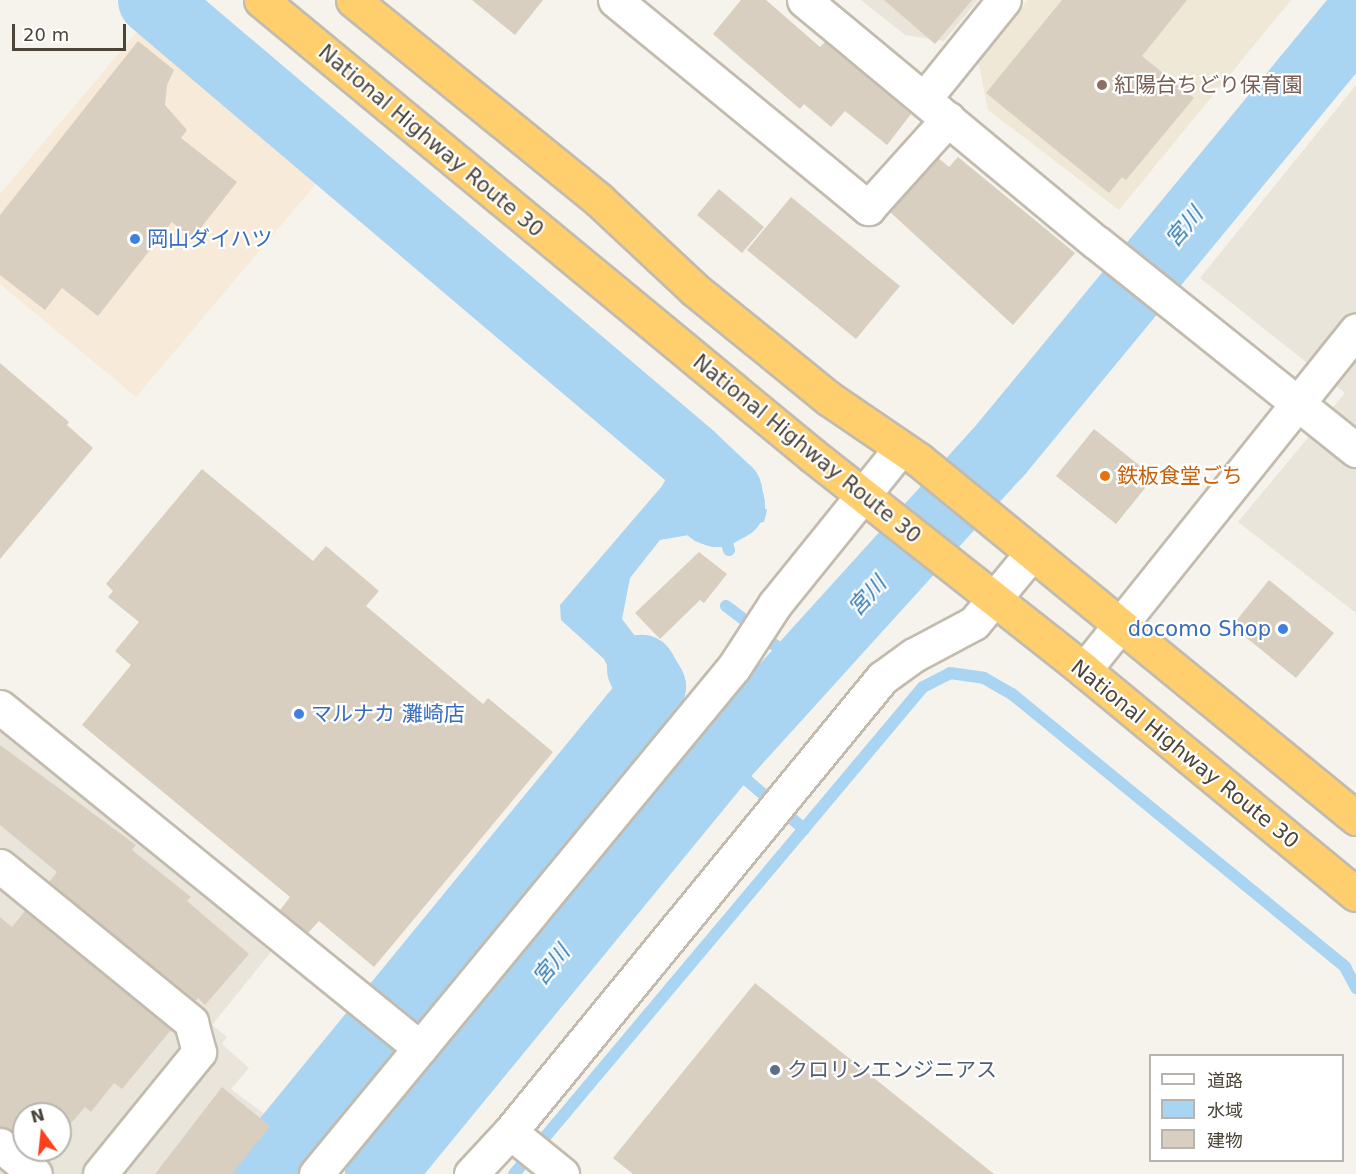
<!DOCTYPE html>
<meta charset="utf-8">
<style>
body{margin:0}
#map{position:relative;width:1356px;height:1174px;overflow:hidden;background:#f6f3ec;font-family:"DejaVu Sans","Noto Sans JP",sans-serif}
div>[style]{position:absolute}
.residential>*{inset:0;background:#eae5da}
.commercial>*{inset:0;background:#f7ead8}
.education>*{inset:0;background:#efe8d6}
.water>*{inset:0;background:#a9d4f2}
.stream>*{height:12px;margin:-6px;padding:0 6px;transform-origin:6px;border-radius:6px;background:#a9d4f2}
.river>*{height:69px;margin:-34.5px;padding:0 34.5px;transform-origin:34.5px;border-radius:34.5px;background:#a9d4f2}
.building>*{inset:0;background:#d8cfc1}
.roads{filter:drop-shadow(2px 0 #c2bbae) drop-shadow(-2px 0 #c2bbae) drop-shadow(0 2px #c2bbae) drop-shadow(0 -2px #c2bbae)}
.minor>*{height:33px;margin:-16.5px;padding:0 16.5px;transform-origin:16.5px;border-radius:16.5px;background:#fff}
.highway>*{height:33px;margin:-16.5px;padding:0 16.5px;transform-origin:16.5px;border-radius:16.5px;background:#ffcf6e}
.dots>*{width:16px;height:16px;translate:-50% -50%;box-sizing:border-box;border:3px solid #fff;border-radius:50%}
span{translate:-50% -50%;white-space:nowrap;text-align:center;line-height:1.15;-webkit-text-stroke:4.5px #fff;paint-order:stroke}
.education-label{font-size:21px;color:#785e54}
.left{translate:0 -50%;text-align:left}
.street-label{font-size:21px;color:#4b4439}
.shop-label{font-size:21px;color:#366cbe}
.right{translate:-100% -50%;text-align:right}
.food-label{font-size:21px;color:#c56008}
.service-label{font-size:21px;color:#4e5e75}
.water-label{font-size:22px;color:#2e7ab2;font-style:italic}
.legend{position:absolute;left:1149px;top:1054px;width:195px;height:108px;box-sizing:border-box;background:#fff;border:2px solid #b7b4b0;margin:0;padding:8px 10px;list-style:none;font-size:18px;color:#4b4439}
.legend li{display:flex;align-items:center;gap:12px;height:30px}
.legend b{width:30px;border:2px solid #b7b4b0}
.north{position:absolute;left:12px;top:1102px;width:60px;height:60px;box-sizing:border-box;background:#fff;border:2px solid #b7b4b0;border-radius:50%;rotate:345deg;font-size:16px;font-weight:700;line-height:24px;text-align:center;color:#4b4439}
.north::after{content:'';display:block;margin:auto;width:21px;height:27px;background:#fc3f1d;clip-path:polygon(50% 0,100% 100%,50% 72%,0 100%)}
.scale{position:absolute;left:12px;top:24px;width:114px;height:27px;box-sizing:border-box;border:3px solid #4b4439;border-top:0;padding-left:8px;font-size:18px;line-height:21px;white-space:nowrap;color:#4b4439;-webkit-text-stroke:4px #fff;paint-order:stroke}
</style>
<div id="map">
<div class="residential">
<i style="clip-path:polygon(861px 0,978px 0,944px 41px,905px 35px)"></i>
<i style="clip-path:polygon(1356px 85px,1356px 613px,1238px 522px,1345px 393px,1200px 278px)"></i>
<i style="clip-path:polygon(evenodd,0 727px,271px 952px,212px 1025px,227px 1037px,222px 1044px,249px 1068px,231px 1089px,284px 1129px,246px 1174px,0 1174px,0 727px,24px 1114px,60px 1114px,60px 1150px,24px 1150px,24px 1114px)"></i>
</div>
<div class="commercial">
<i style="clip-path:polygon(152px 14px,332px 165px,136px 397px,0 284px,0 194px)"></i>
</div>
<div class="education">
<i style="clip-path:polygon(1028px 0,1291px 0,1119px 210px,988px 110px,978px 60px)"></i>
</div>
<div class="water">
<i style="clip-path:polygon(689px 438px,767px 510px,764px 522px,660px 540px,630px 578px,622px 619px,671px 683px,665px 703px,669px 709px,661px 719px,655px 717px,642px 724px,619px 756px,600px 737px,612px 720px,617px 699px,612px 676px,604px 659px,561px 620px,560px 605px,662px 486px)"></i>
</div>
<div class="stream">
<i style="left:717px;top:513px;width:39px;rotate:72deg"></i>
<i style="left:726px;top:606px;width:26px;rotate:37deg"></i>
<i style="left:772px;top:643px;width:38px;rotate:37deg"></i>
<i style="left:707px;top:746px;width:128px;rotate:40.6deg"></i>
<i style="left:514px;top:1174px;width:636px;rotate:-49.98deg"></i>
<i style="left:923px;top:687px;width:30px;rotate:-27deg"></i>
<i style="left:950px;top:673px;width:34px;rotate:8deg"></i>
<i style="left:984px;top:678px;width:32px;rotate:30deg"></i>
<i style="left:1012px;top:694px;width:431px;rotate:39.3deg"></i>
<i style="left:1345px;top:967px;width:24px;rotate:62deg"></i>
</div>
<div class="river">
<i style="left:152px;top:0;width:705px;rotate:40.28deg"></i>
<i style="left:690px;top:456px;width:51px;rotate:43.4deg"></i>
<i style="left:727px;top:491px;width:14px;rotate:78deg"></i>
<i style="left:730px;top:505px;width:15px;rotate:152deg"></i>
<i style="left:717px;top:512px;width:6px;rotate:-162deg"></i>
<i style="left:258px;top:1174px;width:615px;rotate:-50.67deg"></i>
<i style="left:648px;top:698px;width:12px;rotate:-76deg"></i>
<i style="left:651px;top:686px;width:20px;rotate:-120deg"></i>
<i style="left:379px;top:1174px;width:539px;rotate:-50.64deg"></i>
<i style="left:721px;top:757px;width:411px;rotate:-47.8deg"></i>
<i style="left:997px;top:453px;width:564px;rotate:-50.47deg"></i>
</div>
<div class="building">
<i style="clip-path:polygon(472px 0,543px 0,515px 35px)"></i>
<i style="clip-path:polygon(741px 0,766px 0,820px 47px,825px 42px,911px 114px,887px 145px,845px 111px,831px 127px,804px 104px,800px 109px,713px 34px)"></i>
<i style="clip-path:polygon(884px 0,972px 0,935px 44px)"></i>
<i style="clip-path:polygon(1062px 0,1187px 0,1142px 56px,1194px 98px,1126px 180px,1122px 177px,1109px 193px,986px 93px)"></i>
<i style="clip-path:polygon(138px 41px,174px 70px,167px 85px,165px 105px,187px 130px,181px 138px,237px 182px,192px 239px,172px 222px,98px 316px,62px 288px,45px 310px,0 275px,0 215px)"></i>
<i style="clip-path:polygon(958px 157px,1075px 253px,1013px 325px,890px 212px,938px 158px,949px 167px)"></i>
<i style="clip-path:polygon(719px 189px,764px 227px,742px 253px,697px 215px)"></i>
<i style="clip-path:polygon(791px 197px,900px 286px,856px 339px,747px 250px)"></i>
<i style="clip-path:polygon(0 363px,69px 422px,67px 425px,93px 448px,0 559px)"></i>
<i style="clip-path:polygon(1094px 429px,1154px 477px,1116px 524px,1056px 476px)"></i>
<i style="clip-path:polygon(202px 469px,313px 561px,326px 546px,379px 591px,366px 606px,483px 704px,488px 698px,553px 752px,374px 967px,319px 921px,308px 933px,280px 910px,290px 897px,82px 725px,131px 665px,115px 651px,139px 622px,108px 597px,113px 591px,106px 584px)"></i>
<i style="clip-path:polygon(699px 552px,727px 574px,704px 603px,700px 600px,660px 639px,635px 613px)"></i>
<i style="clip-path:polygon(1269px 580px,1334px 633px,1296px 678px,1232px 626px)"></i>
<i style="clip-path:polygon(0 745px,136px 845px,132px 850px,191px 897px,187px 901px,249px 954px,205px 1005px,198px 998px,195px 1001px,49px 882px,57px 872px,0 825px)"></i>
<i style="clip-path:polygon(25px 911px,171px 1030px,122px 1089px,114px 1083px,91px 1112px,85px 1107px,60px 1136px,60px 1114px,24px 1114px,24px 1141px,0 1127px,0 917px,12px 927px)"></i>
<i style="clip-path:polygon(755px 983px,994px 1174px,633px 1174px,613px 1158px)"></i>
<i style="clip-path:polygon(222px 1087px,270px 1126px,232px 1174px,155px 1174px)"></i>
</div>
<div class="roads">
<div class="minor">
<i style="left:615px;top:0;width:328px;rotate:39.4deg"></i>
<i style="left:868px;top:208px;width:120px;rotate:-48deg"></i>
<i style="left:804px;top:0;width:379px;rotate:39.7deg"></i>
<i style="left:1096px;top:242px;width:333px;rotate:38.7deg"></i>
<i style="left:924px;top:99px;width:127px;rotate:-51.1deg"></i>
<i style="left:1084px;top:670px;width:435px;rotate:-51.3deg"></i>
<i style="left:0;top:707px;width:541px;rotate:39.07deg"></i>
<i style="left:0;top:866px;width:247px;rotate:39.2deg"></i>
<i style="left:191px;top:1022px;width:31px;rotate:75deg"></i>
<i style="left:199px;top:1052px;width:157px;rotate:129.1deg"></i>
<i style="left:510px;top:1132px;width:67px;rotate:38.9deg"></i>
<i style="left:0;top:1145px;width:45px;rotate:39.6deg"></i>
<i style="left:316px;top:1174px;width:657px;rotate:-50.5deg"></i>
<i style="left:734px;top:667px;width:75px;rotate:-56.9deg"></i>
<i style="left:775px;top:604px;width:199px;rotate:-51.1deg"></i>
<i style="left:471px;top:1174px;width:57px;rotate:-47.1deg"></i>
<i style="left:510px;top:1132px;width:587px;rotate:-50.67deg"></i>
<i style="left:882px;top:678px;width:39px;rotate:-36deg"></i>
<i style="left:914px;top:655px;width:68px;rotate:-28.1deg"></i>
<i style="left:974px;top:623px;width:89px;rotate:-50.4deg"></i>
</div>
<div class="highway">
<i style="left:261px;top:0;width:715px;rotate:39.55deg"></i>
<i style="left:812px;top:455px;width:347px;rotate:38.3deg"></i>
<i style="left:1084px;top:670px;width:352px;rotate:39.5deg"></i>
<i style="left:353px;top:0;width:317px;rotate:39.1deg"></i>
<i style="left:599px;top:200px;width:130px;rotate:43.1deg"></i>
<i style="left:694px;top:289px;width:173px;rotate:39.1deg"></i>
<i style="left:828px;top:398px;width:110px;rotate:34.3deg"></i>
<i style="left:919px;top:460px;width:565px;rotate:39.33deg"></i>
</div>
</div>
<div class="dots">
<i style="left:1102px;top:85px;background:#8d6e63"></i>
<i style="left:135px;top:239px;background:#3f7fe0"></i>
<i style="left:1105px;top:476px;background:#e8710a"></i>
<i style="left:1283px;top:629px;background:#3f7fe0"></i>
<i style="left:299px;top:714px;background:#3f7fe0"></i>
<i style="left:775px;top:1070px;background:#5c6f8a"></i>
</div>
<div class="education-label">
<span class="left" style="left:1114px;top:85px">紅陽台ちどり保育園</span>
</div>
<div class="street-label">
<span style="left:431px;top:141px;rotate:40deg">National Highway Route 30</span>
<span style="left:807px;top:449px;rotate:39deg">National Highway Route 30</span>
<span style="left:1185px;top:754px;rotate:39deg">National Highway Route 30</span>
</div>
<div class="shop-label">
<span class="left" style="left:147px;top:239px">岡山ダイハツ</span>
<span class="right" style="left:1271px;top:629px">docomo Shop</span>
<span class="left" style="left:311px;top:714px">マルナカ 灘崎店</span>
</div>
<div class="food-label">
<span class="left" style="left:1117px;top:476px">鉄板食堂ごち</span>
</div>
<div class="service-label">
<span class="left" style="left:787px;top:1070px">クロリンエンジニアス</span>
</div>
<div class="water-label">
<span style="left:1184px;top:227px;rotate:-50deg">宮川</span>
<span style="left:867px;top:596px;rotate:-48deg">宮川</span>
<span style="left:551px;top:965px;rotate:-51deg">宮川</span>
</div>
<ul class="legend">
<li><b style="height:8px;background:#fff"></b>道路</li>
<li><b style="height:16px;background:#a9d4f2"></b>水域</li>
<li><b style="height:16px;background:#d8cfc1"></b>建物</li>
</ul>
<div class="north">N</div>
<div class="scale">20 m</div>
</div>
